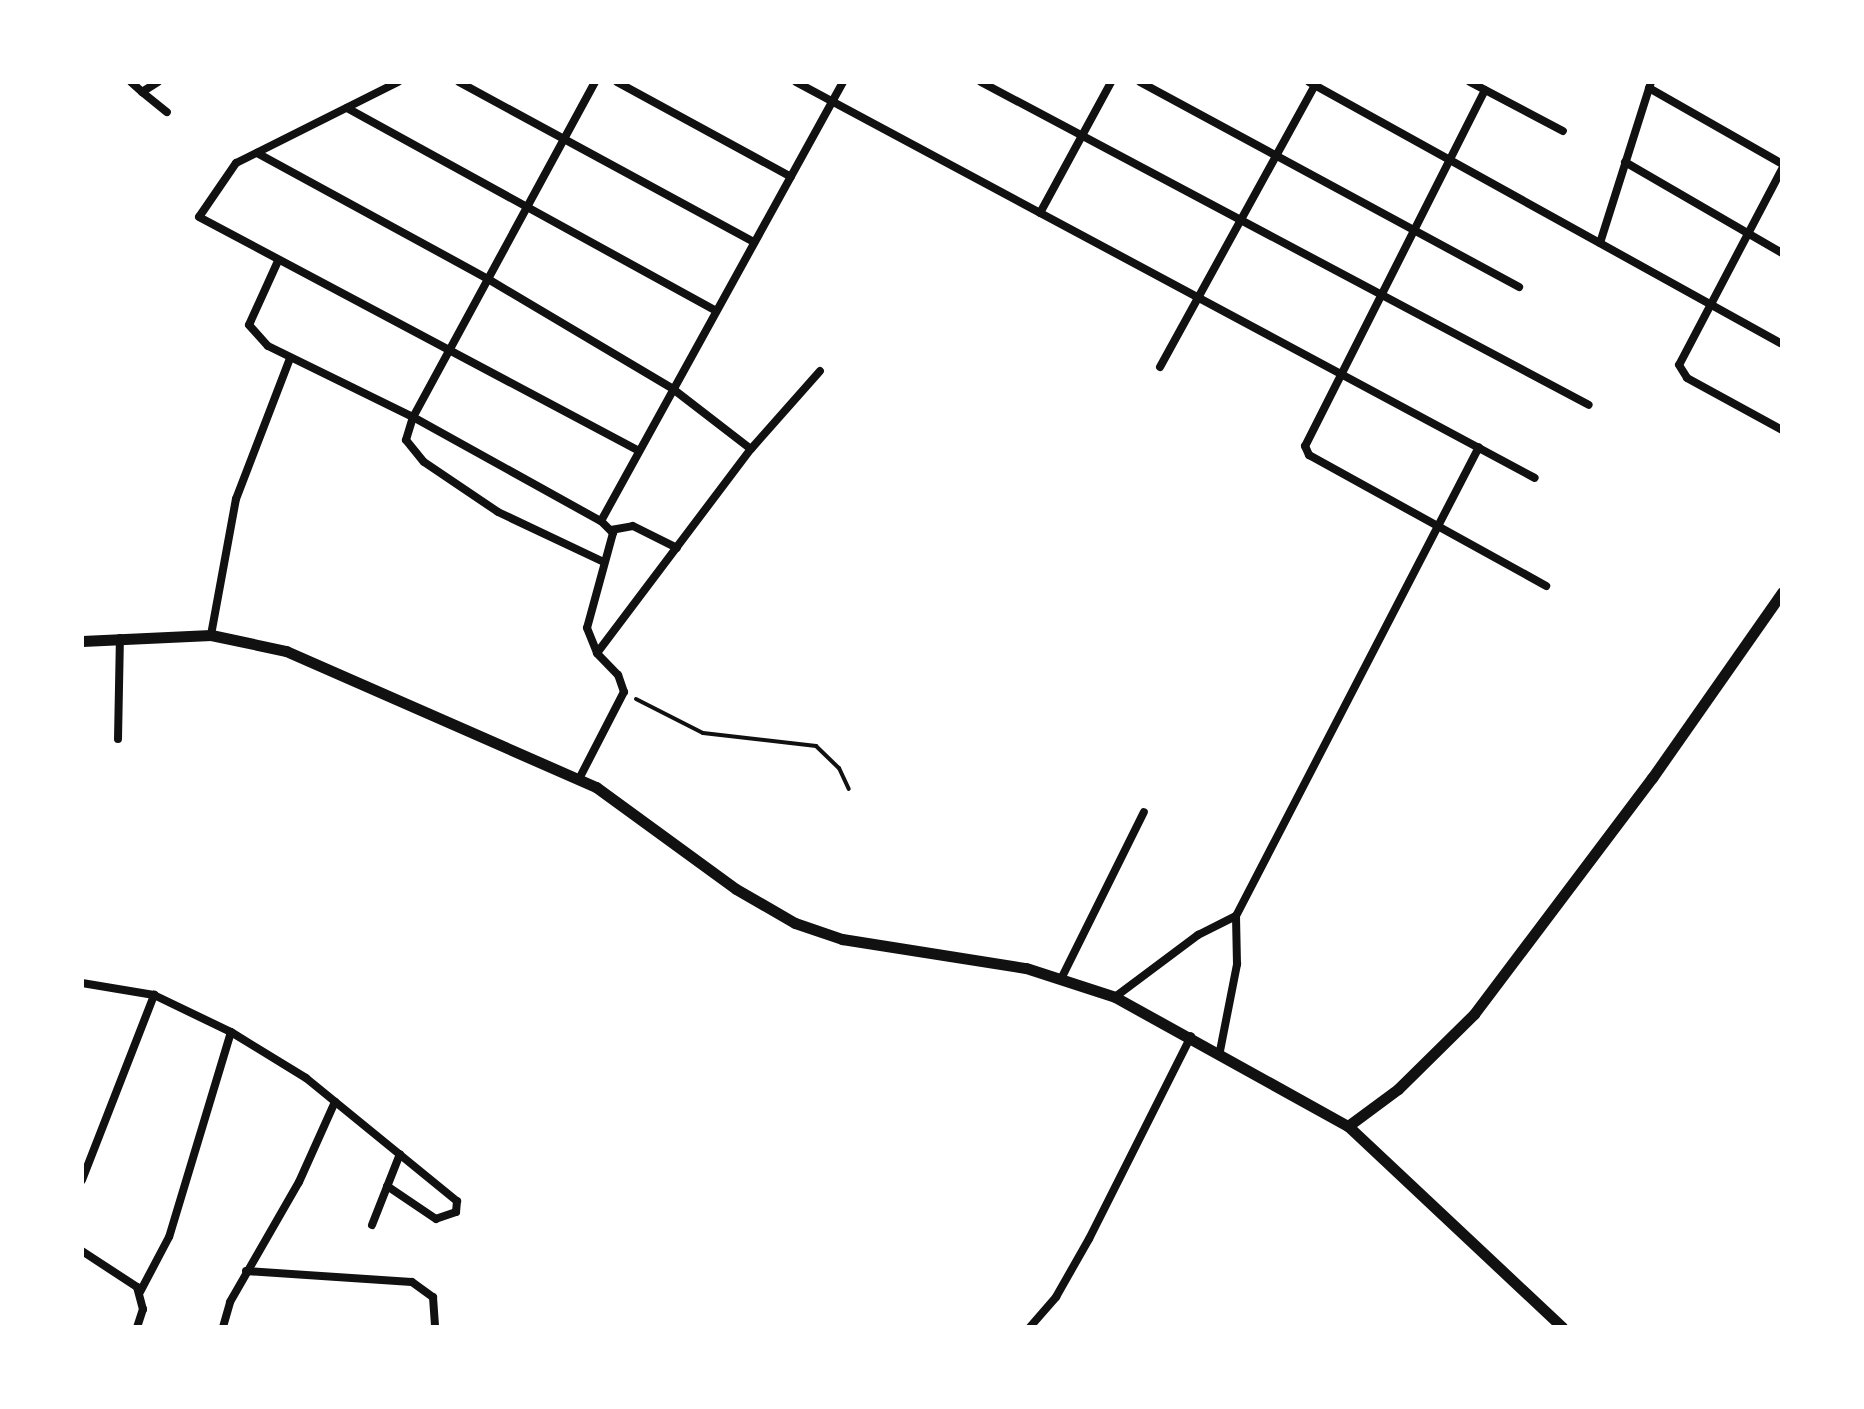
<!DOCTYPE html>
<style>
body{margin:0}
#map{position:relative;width:1864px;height:1409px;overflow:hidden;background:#fff;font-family:"Sofia Sans Condensed",sans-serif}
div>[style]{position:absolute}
.path>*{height:4px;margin:-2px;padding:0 2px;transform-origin:2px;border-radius:2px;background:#111}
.minor>*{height:8px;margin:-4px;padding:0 4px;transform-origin:4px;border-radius:4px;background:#111}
.tertiary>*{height:11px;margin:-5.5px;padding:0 5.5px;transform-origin:5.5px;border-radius:5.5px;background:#111}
span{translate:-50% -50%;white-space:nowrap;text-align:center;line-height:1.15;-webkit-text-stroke:6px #fff;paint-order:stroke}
.frame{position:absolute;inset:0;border:84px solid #fff;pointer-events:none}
</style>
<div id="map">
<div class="path">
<i style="left:636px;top:699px;width:75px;rotate:26.9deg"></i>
<i style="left:703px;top:733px;width:114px;rotate:6.6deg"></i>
<i style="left:816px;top:746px;width:32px;rotate:44deg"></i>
<i style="left:839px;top:768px;width:23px;rotate:65deg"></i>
</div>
<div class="minor">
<i style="left:131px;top:82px;width:15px;rotate:42deg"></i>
<i style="left:142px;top:92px;width:19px;rotate:-32deg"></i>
<i style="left:398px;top:82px;width:181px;rotate:153.4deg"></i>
<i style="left:236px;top:163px;width:65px;rotate:124.4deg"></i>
<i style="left:199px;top:217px;width:498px;rotate:28deg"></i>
<i style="left:459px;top:82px;width:336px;rotate:28.5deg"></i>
<i style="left:595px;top:82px;width:381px;rotate:118.5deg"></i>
<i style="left:413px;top:417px;width:24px;rotate:107deg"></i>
<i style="left:406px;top:440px;width:28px;rotate:51deg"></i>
<i style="left:424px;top:462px;width:89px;rotate:34deg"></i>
<i style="left:498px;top:512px;width:117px;rotate:25.3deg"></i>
<i style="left:617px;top:82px;width:198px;rotate:28.6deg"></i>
<i style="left:796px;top:82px;width:838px;rotate:28.19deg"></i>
<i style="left:981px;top:82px;width:688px;rotate:27.98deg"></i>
<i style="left:1140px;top:82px;width:431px;rotate:28.4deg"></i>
<i style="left:1309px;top:82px;width:541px;rotate:28.98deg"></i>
<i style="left:1470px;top:82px;width:105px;rotate:27.8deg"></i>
<i style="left:1649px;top:88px;width:153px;rotate:29.7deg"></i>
<i style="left:1485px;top:90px;width:399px;rotate:116.8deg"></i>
<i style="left:1305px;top:446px;width:10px;rotate:66deg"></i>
<i style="left:1309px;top:455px;width:271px;rotate:28.9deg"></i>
<i style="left:142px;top:92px;width:32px;rotate:39deg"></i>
<i style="left:347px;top:108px;width:421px;rotate:28.8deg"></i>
<i style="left:257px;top:153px;width:263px;rotate:28.6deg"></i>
<i style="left:488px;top:279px;width:215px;rotate:30.7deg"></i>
<i style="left:673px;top:389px;width:98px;rotate:37.6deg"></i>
<i style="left:1625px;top:162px;width:181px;rotate:30.1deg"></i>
<i style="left:1782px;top:169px;width:221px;rotate:117.7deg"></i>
<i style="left:1679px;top:365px;width:15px;rotate:58deg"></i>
<i style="left:1687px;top:378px;width:108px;rotate:28.7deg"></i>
<i style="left:1040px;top:213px;width:149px;rotate:-61.5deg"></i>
<i style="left:1600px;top:243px;width:169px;rotate:-72.4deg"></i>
<i style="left:278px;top:261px;width:70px;rotate:114.4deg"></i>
<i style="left:249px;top:325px;width:28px;rotate:48deg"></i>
<i style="left:268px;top:346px;width:161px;rotate:26.1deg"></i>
<i style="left:413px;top:417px;width:215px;rotate:29deg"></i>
<i style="left:601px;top:521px;width:17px;rotate:45deg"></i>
<i style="left:613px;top:533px;width:98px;rotate:105.3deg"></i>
<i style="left:587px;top:628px;width:27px;rotate:68deg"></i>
<i style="left:597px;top:653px;width:256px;rotate:-53deg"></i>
<i style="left:751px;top:449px;width:104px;rotate:-48.5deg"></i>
<i style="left:1160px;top:367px;width:324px;rotate:-61.2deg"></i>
<i style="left:601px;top:521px;width:501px;rotate:-61.13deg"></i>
<i style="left:611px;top:530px;width:22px;rotate:-10deg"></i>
<i style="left:633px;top:526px;width:49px;rotate:26.6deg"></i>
<i style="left:211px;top:635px;width:138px;rotate:-79.6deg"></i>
<i style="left:236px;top:499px;width:151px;rotate:-69deg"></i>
<i style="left:118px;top:739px;width:101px;rotate:-88.9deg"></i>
<i style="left:579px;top:779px;width:98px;rotate:-62.7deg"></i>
<i style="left:624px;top:692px;width:18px;rotate:-109deg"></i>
<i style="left:618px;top:675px;width:30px;rotate:-134deg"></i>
<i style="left:1062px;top:977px;width:184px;rotate:-63.6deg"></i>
<i style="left:82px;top:983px;width:73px;rotate:9.5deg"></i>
<i style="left:154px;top:995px;width:85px;rotate:25.7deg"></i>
<i style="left:231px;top:1032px;width:214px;rotate:106.8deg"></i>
<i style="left:169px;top:1237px;width:62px;rotate:117.8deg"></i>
<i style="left:1115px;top:997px;width:104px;rotate:-36.8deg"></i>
<i style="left:1198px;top:935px;width:42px;rotate:-26.6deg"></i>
<i style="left:231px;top:1032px;width:88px;rotate:31.5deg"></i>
<i style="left:306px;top:1078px;width:195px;rotate:39.2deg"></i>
<i style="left:457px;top:1201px;width:11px;rotate:95deg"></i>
<i style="left:456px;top:1212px;width:21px;rotate:161deg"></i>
<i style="left:436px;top:1219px;width:59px;rotate:-146deg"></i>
<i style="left:1220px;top:1051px;width:89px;rotate:-78.9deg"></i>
<i style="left:1237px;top:964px;width:48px;rotate:-91.2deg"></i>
<i style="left:1236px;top:916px;width:528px;rotate:-62.61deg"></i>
<i style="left:82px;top:1180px;width:199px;rotate:-68.7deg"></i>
<i style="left:372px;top:1225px;width:76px;rotate:-68.5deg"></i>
<i style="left:82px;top:1251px;width:66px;rotate:33.2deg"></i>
<i style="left:137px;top:1287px;width:23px;rotate:75deg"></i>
<i style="left:143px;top:1309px;width:19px;rotate:108deg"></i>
<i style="left:246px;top:1271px;width:166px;rotate:3.8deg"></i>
<i style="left:412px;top:1282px;width:26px;rotate:36deg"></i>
<i style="left:433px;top:1297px;width:30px;rotate:86deg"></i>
<i style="left:223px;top:1327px;width:26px;rotate:-74deg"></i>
<i style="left:230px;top:1302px;width:138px;rotate:-60.1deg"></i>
<i style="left:299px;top:1182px;width:88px;rotate:-65.8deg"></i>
<i style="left:1030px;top:1327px;width:40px;rotate:-49deg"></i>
<i style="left:1056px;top:1297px;width:67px;rotate:-60.4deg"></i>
<i style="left:1089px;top:1239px;width:227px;rotate:-63.3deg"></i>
</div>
<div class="tertiary">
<i style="left:82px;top:641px;width:129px;rotate:-2.7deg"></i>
<i style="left:211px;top:635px;width:77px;rotate:12deg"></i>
<i style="left:286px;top:651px;width:339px;rotate:23.7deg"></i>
<i style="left:596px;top:787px;width:173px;rotate:36.1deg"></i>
<i style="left:736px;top:889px;width:68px;rotate:30deg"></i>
<i style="left:795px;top:923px;width:50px;rotate:18.8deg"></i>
<i style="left:842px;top:939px;width:186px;rotate:9deg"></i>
<i style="left:1026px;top:968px;width:94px;rotate:18deg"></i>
<i style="left:1115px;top:997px;width:266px;rotate:29deg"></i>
<i style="left:1348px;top:1126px;width:294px;rotate:43.2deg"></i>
<i style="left:1348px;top:1126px;width:62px;rotate:-36.5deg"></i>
<i style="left:1398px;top:1089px;width:107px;rotate:-44.6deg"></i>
<i style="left:1474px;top:1014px;width:296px;rotate:-53deg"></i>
<i style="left:1652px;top:778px;width:227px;rotate:-55deg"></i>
</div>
<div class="frame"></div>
</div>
